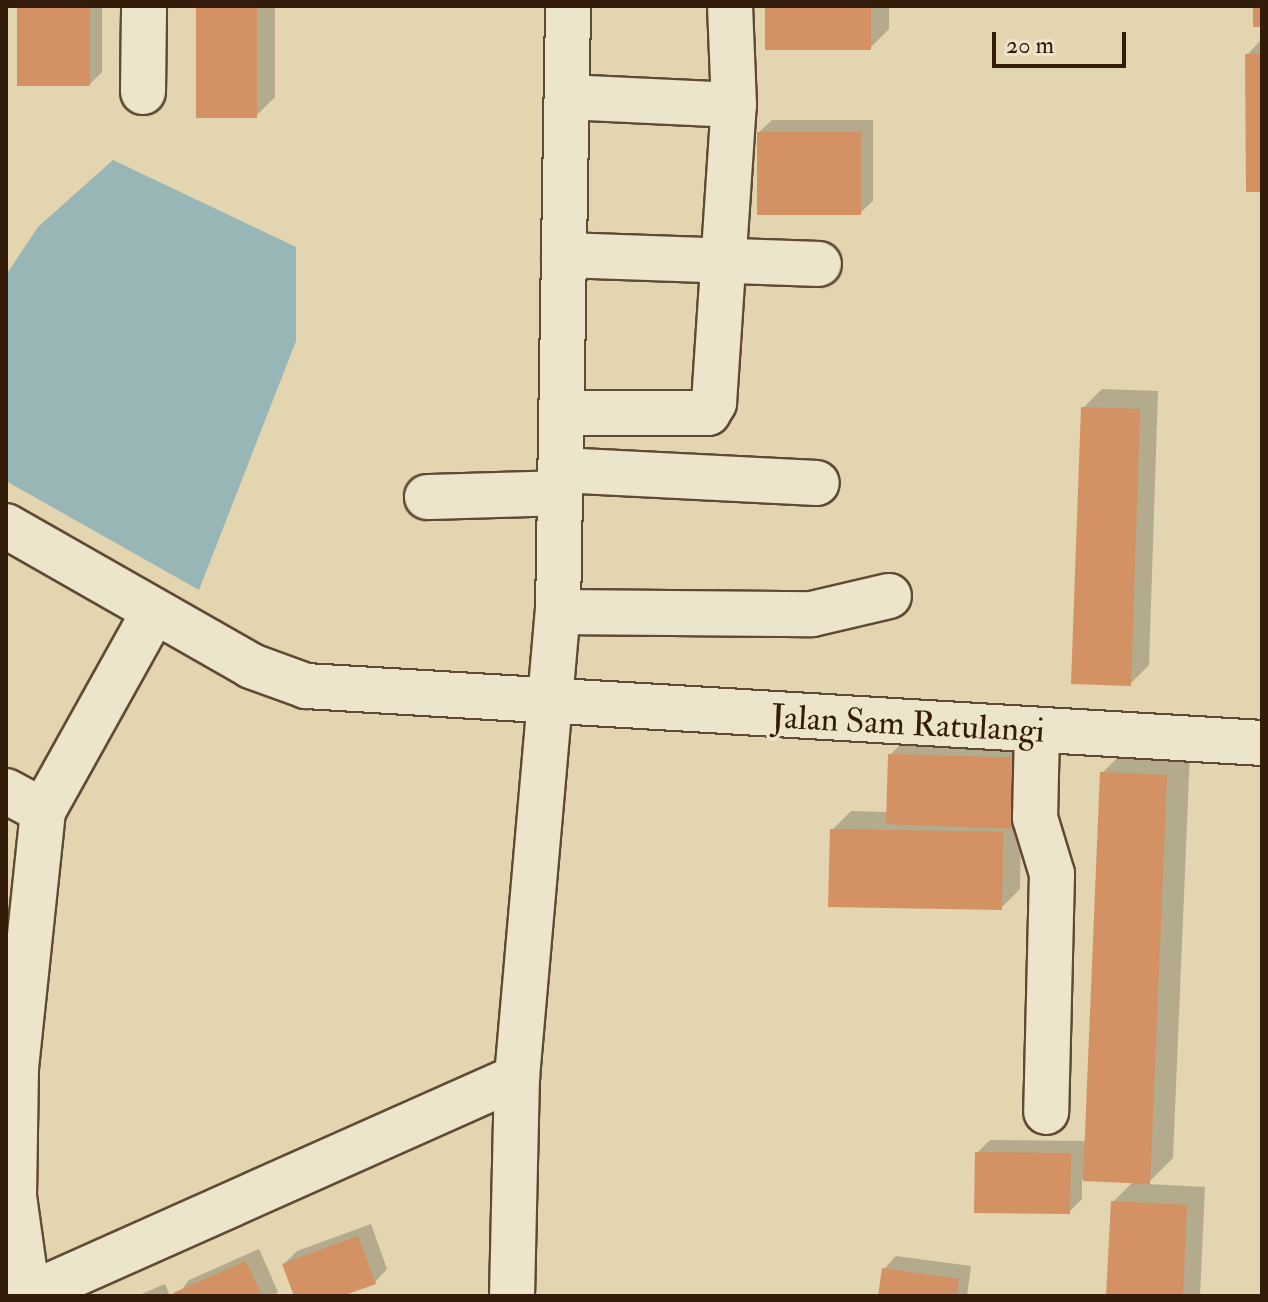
<!DOCTYPE html>
<style>
body{margin:0}
#map{position:relative;width:1268px;height:1302px;overflow:hidden;background:#e2d5af;font-family:"IM FELL Double Pica",serif}
div>[style]{position:absolute}
.water>*{inset:0;background:#98b6b5}
.shadow>*{inset:0;background:#0003}
.building>*{inset:0;background:#d39164}
.roads{filter:drop-shadow(2px 0 #5f4b33) drop-shadow(-2px 0 #5f4b33) drop-shadow(0 2px #5f4b33) drop-shadow(0 -2px #5f4b33)}
.minor>*{height:44px;margin:-22px;padding:0 22px;transform-origin:22px;border-radius:22px;background:#ece4cb}
span{translate:-50% -50%;white-space:nowrap;text-align:center;line-height:1.15;-webkit-text-stroke:7px #ece4cb;paint-order:stroke}
.street-label{font-size:34px;color:#331d0a}
.frame{position:absolute;inset:0;border:8px solid #331d0a;pointer-events:none}
.scale{position:absolute;left:992px;top:32px;width:134px;height:36px;box-sizing:border-box;border:4px solid #331d0a;border-top:0;padding-left:10px;font-size:24px;line-height:28px;white-space:nowrap;color:#331d0a;-webkit-text-stroke:6px #ece4cb;paint-order:stroke}
</style>
<div id="map">
<div class="water">
<i style="clip-path:polygon(113px 160px,296px 247px,296px 341px,199px 590px,6px 481px,6px 275px,38px 227px)"></i>
</div>
<div class="shadow">
<i style="clip-path:polygon(20px 6px,102px 6px,102px 72px,90px 84px)"></i>
<i style="clip-path:polygon(198px 6px,275px 6px,275px 97px,256px 116px)"></i>
<i style="clip-path:polygon(767px 6px,889px 6px,889px 29px,870px 48px)"></i>
<i style="clip-path:polygon(1262px 39px,1262px 190px,1247px 55px)"></i>
<i style="clip-path:polygon(772px 120px,873px 120px,873px 201px,860px 213px,759px 132px)"></i>
<i style="clip-path:polygon(1102px 389px,1158px 391px,1149px 665px,1130px 684px,1083px 408px)"></i>
<i style="clip-path:polygon(909px 736px,1041px 740px,1021px 826px,1020px 889px,1001px 908px,832px 830px,851px 811px,888px 812px,890px 755px)"></i>
<i style="clip-path:polygon(1126px 749px,1190px 752px,1173px 1158px,1147px 1184px,1205px 1187px,1200px 1296px,1108px 1296px,1113px 1202px,1133px 1182px,1082px 1179px,1082px 1199px,1069px 1212px,977px 1153px,990px 1140px,1087px 1141px,1102px 773px)"></i>
<i style="clip-path:polygon(371px 1224px,387px 1269px,375px 1282px,336px 1296px,296px 1296px,284px 1264px,297px 1251px)"></i>
<i style="clip-path:polygon(259px 1249px,278px 1292px,273px 1296px,177px 1296px,189px 1280px)"></i>
<i style="clip-path:polygon(896px 1256px,971px 1266px,967px 1296px,880px 1296px,884px 1269px)"></i>
<i style="clip-path:polygon(165px 1284px,170px 1296px,137px 1296px)"></i>
</div>
<div class="building">
<i style="clip-path:polygon(17px 6px,90px 6px,90px 86px,17px 86px)"></i>
<i style="clip-path:polygon(196px 6px,257px 6px,257px 118px,196px 118px)"></i>
<i style="clip-path:polygon(765px 6px,871px 6px,871px 50px,765px 50px)"></i>
<i style="clip-path:polygon(1253px 6px,1262px 6px,1262px 27px,1253px 27px)"></i>
<i style="clip-path:polygon(1245px 54px,1262px 54px,1262px 192px,1246px 192px)"></i>
<i style="clip-path:polygon(757px 132px,861px 132px,861px 215px,757px 215px)"></i>
<i style="clip-path:polygon(1081px 407px,1140px 409px,1131px 686px,1071px 684px)"></i>
<i style="clip-path:polygon(888px 754px,1023px 758px,1021px 829px,886px 824px)"></i>
<i style="clip-path:polygon(1100px 772px,1167px 775px,1150px 1184px,1083px 1181px)"></i>
<i style="clip-path:polygon(830px 829px,1003px 832px,1002px 910px,828px 907px)"></i>
<i style="clip-path:polygon(975px 1152px,1071px 1153px,1070px 1214px,974px 1213px)"></i>
<i style="clip-path:polygon(1111px 1201px,1187px 1205px,1183px 1296px,1106px 1296px)"></i>
<i style="clip-path:polygon(358px 1236px,376px 1284px,342px 1296px,294px 1296px,282px 1264px)"></i>
<i style="clip-path:polygon(246px 1261px,262px 1296px,175px 1296px,173px 1293px)"></i>
<i style="clip-path:polygon(882px 1268px,959px 1279px,957px 1296px,878px 1296px)"></i>
</div>
<div class="roads">
<div class="minor">
<i style="left:143px;top:92px;width:86px;rotate:-89.3deg"></i>
<i style="left:567px;top:97px;width:167px;rotate:2.7deg"></i>
<i style="left:564px;top:255px;width:255px;rotate:2deg"></i>
<i style="left:563px;top:413px;width:145px"></i>
<i style="left:708px;top:413px;width:12px;rotate:-59deg"></i>
<i style="left:714px;top:403px;width:299px;rotate:-86.2deg"></i>
<i style="left:734px;top:105px;width:99px;rotate:-92.3deg"></i>
<i style="left:560px;top:470px;width:257px;rotate:2.9deg"></i>
<i style="left:427px;top:497px;width:132px;rotate:-1.7deg"></i>
<i style="left:6px;top:526px;width:282px;rotate:29.7deg"></i>
<i style="left:251px;top:666px;width:59px;rotate:20deg"></i>
<i style="left:306px;top:686px;width:958px;rotate:3.41deg"></i>
<i style="left:558px;top:612px;width:254px;rotate:0.5deg"></i>
<i style="left:812px;top:614px;width:79px;rotate:-13.2deg"></i>
<i style="left:1037px;top:731px;width:87px;rotate:91.3deg"></i>
<i style="left:1035px;top:818px;width:59px;rotate:73.1deg"></i>
<i style="left:1052px;top:874px;width:238px;rotate:91.4deg"></i>
<i style="left:6px;top:791px;width:42px;rotate:28.4deg"></i>
<i style="left:26px;top:1296px;width:538px;rotate:-24.04deg"></i>
<i style="left:28px;top:1296px;width:101px;rotate:-98deg"></i>
<i style="left:14px;top:1196px;width:128px;rotate:-89.1deg"></i>
<i style="left:16px;top:1068px;width:258px;rotate:-84deg"></i>
<i style="left:43px;top:811px;width:227px;rotate:-60.9deg"></i>
<i style="left:512px;top:1296px;width:219px;rotate:-88.7deg"></i>
<i style="left:517px;top:1077px;width:467px;rotate:-85deg"></i>
<i style="left:558px;top:612px;width:606px;rotate:-89.05deg"></i>
</div>
</div>
<div class="street-label">
<span style="left:908px;top:724px;rotate:3deg">Jalan Sam Ratulangi</span>
</div>
<div class="frame"></div>
<div class="scale">20 m</div>
</div>
